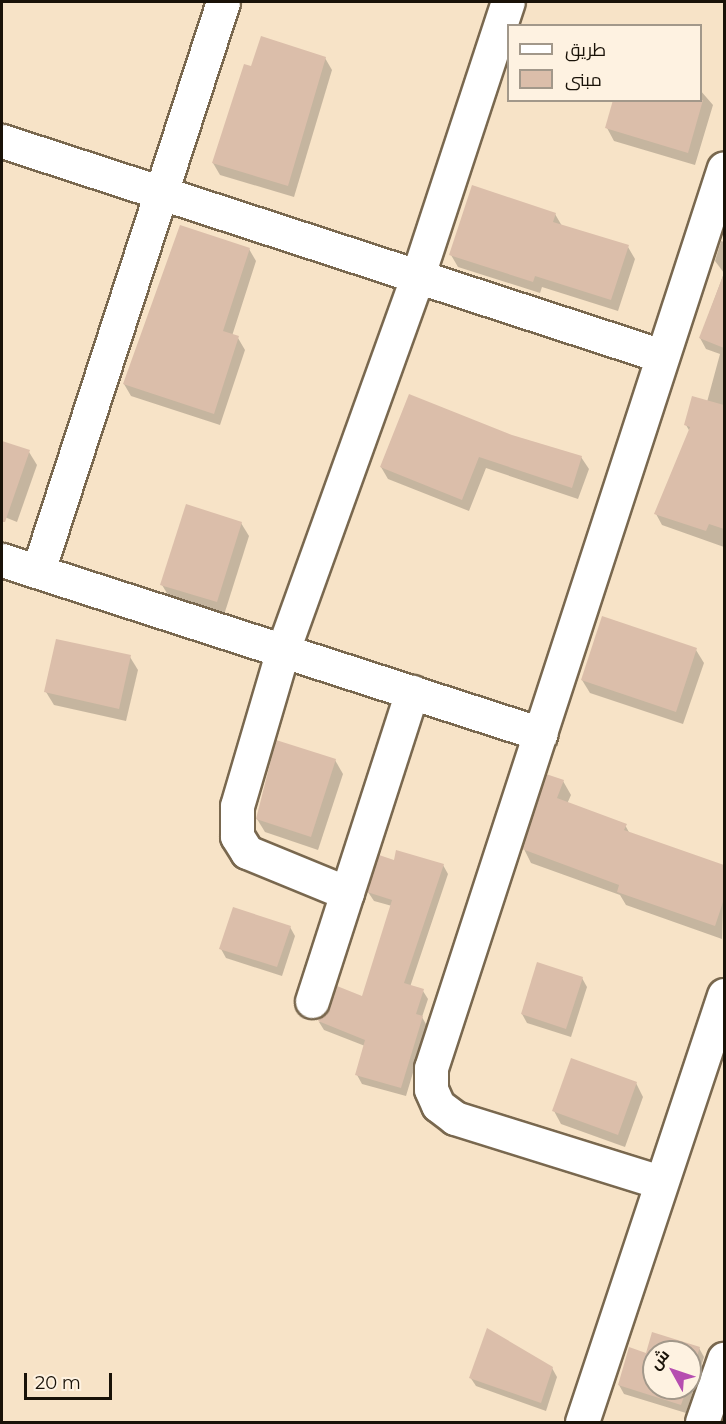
<!DOCTYPE html>
<meta charset="utf-8">
<style>
body{margin:0}
#map{position:relative;width:726px;height:1424px;overflow:hidden;background:#f7e3c7;font-family:Montserrat,Cairo,sans-serif}
div>[style]{position:absolute}
.shadow>*{inset:0;background:#0003}
.building>*{inset:0;background:#dbbeaa}
.roads{filter:drop-shadow(2px 0 #79684f) drop-shadow(-2px 0 #79684f) drop-shadow(0 2px #79684f) drop-shadow(0 -2px #79684f)}
.minor>*{height:33px;margin:-16.5px;padding:0 16.5px;transform-origin:16.5px;border-radius:16.5px;background:#fff}
span{translate:-50% -50%;white-space:nowrap;text-align:center;line-height:1.15;-webkit-text-stroke:5px #fef2e1;paint-order:stroke}
.frame{position:absolute;inset:0;border:3px solid #191208;pointer-events:none}
.legend{position:absolute;left:507px;top:24px;width:195px;height:78px;box-sizing:border-box;background:#fef2e1;border:2px solid #a2988a;margin:0;padding:8px 10px;list-style:none;font-size:18px;color:#191208}
.legend li{display:flex;align-items:center;gap:12px;height:30px}
.legend b{width:30px;border:2px solid #a2988a}
.north{position:absolute;left:642px;top:1340px;width:60px;height:60px;box-sizing:border-box;background:#fef2e1;border:2px solid #a2988a;border-radius:50%;rotate:310deg;font-size:16px;font-weight:700;line-height:24px;text-align:center;color:#191208}
.north::after{content:'';display:block;margin:auto;width:21px;height:27px;background:#b64db0;clip-path:polygon(50% 0,100% 100%,50% 72%,0 100%)}
.scale{position:absolute;left:24px;top:1373px;width:88px;height:27px;box-sizing:border-box;border:3px solid #191208;border-top:0;padding-left:8px;font-size:18px;line-height:21px;white-space:nowrap;color:#191208;-webkit-text-stroke:4px #fef2e1;paint-order:stroke}
</style>
<div id="map">
<div class="shadow">
<i style="clip-path:polygon(325px 58px,332px 70px,294px 197px,220px 175px,213px 163px,252px 68px)"></i>
<i style="clip-path:polygon(700px 90px,713px 105px,695px 165px,614px 141px,607px 128px,700px 100px)"></i>
<i style="clip-path:polygon(555px 214px,562px 226px,628px 247px,635px 259px,618px 311px,542px 287px,540px 293px,458px 267px,451px 255px)"></i>
<i style="clip-path:polygon(721px 241px,724px 242px,724px 273px,715px 261px)"></i>
<i style="clip-path:polygon(249px 249px,256px 261px,232px 336px,238px 338px,245px 350px,220px 425px,131px 396px,124px 384px)"></i>
<i style="clip-path:polygon(724px 273px,724px 547px,662px 525px,656px 514px,690px 432px,686px 425px,707px 402px,720px 354px,706px 349px,700px 338px)"></i>
<i style="clip-path:polygon(512px 436px,581px 457px,589px 469px,578px 499px,486px 468px,469px 511px,388px 479px,381px 467px)"></i>
<i style="clip-path:polygon(2px 442px,29px 452px,37px 465px,17px 522px,2px 516px)"></i>
<i style="clip-path:polygon(241px 523px,249px 536px,224px 615px,170px 598px,162px 585px)"></i>
<i style="clip-path:polygon(696px 650px,704px 663px,683px 724px,590px 693px,582px 680px)"></i>
<i style="clip-path:polygon(130px 657px,138px 670px,126px 721px,54px 705px,46px 692px)"></i>
<i style="clip-path:polygon(335px 760px,343px 774px,318px 850px,265px 832px,257px 819px)"></i>
<i style="clip-path:polygon(563px 781px,571px 795px,567px 804px,625px 825px,630px 834px,724px 867px,722px 939px,626px 905px,620px 895px,531px 863px,524px 849px)"></i>
<i style="clip-path:polygon(395px 862px,443px 865px,448px 874px,410px 987px,423px 991px,428px 999px,422px 1017px,427px 1026px,406px 1096px,362px 1084px,357px 1075px,365px 1046px,324px 1030px,319px 1022px,363px 998px,392px 906px,374px 901px,368px 892px)"></i>
<i style="clip-path:polygon(290px 927px,295px 936px,282px 976px,226px 958px,221px 949px)"></i>
<i style="clip-path:polygon(582px 978px,587px 987px,571px 1037px,527px 1023px,522px 1014px)"></i>
<i style="clip-path:polygon(636px 1083px,643px 1097px,625px 1147px,561px 1124px,554px 1111px)"></i>
<i style="clip-path:polygon(evenodd,653px 1334px,699px 1348px,704px 1357px,686px 1413px,624px 1394px,619px 1385px,647px 1355px,653px 1334px,654px 1352px,690px 1352px,690px 1388px,654px 1388px,654px 1352px)"></i>
<i style="clip-path:polygon(552px 1368px,557px 1377px,546px 1411px,476px 1386px,470px 1377px)"></i>
</div>
<div class="building">
<i style="clip-path:polygon(261px 36px,326px 57px,288px 186px,212px 163px,244px 64px,251px 66px)"></i>
<i style="clip-path:polygon(613px 100px,703px 100px,688px 153px,605px 128px)"></i>
<i style="clip-path:polygon(472px 185px,556px 213px,553px 222px,629px 245px,611px 300px,535px 276px,533px 282px,449px 255px)"></i>
<i style="clip-path:polygon(180px 225px,250px 248px,223px 331px,239px 336px,214px 414px,123px 384px)"></i>
<i style="clip-path:polygon(723px 276px,724px 276px,724px 348px,699px 338px)"></i>
<i style="clip-path:polygon(409px 394px,512px 435px,582px 456px,572px 488px,479px 457px,462px 500px,380px 467px)"></i>
<i style="clip-path:polygon(692px 396px,724px 405px,724px 529px,709px 524px,706px 531px,654px 514px,690px 427px,684px 425px)"></i>
<i style="clip-path:polygon(2px 441px,30px 450px,5px 522px,2px 522px)"></i>
<i style="clip-path:polygon(186px 504px,242px 522px,217px 602px,160px 585px)"></i>
<i style="clip-path:polygon(602px 616px,697px 648px,676px 712px,581px 680px)"></i>
<i style="clip-path:polygon(56px 639px,131px 655px,119px 709px,44px 692px)"></i>
<i style="clip-path:polygon(276px 740px,336px 759px,311px 837px,256px 819px)"></i>
<i style="clip-path:polygon(546px 774px,564px 780px,557px 798px,627px 824px,624px 830px,724px 865px,724px 899px,715px 926px,617px 892px,619px 885px,522px 849px)"></i>
<i style="clip-path:polygon(396px 850px,444px 864px,404px 983px,424px 989px,416px 1014px,423px 1016px,401px 1088px,355px 1075px,365px 1040px,318px 1021px,330px 1007px,337px 986px,362px 996px,392px 900px,367px 892px,379px 855px,394px 860px)"></i>
<i style="clip-path:polygon(233px 907px,291px 926px,277px 967px,219px 949px)"></i>
<i style="clip-path:polygon(537px 962px,583px 977px,566px 1029px,521px 1014px)"></i>
<i style="clip-path:polygon(571px 1058px,637px 1082px,618px 1135px,552px 1111px)"></i>
<i style="clip-path:polygon(487px 1328px,553px 1367px,541px 1403px,469px 1378px)"></i>
<i style="clip-path:polygon(652px 1332px,700px 1347px,690px 1378px,690px 1352px,654px 1352px,654px 1388px,687px 1388px,681px 1405px,618px 1385px,629px 1347px,646px 1353px)"></i>
</div>
<div class="roads">
<div class="minor">
<i style="left:2px;top:141px;width:694px;rotate:18.04deg"></i>
<i style="left:2px;top:560px;width:566px;rotate:17.89deg"></i>
<i style="left:38px;top:571px;width:598px;rotate:-71.99deg"></i>
<i style="left:347px;top:893px;width:108px;rotate:-157.7deg"></i>
<i style="left:247px;top:852px;width:19px;rotate:-122deg"></i>
<i style="left:237px;top:836px;width:30px;rotate:-90deg"></i>
<i style="left:237px;top:806px;width:163px;rotate:-73.6deg"></i>
<i style="left:283px;top:650px;width:399px;rotate:-70.2deg"></i>
<i style="left:418px;top:275px;width:287px;rotate:-71.8deg"></i>
<i style="left:312px;top:1001px;width:325px;rotate:-72.1deg"></i>
<i style="left:660px;top:1182px;width:215px;rotate:-162.7deg"></i>
<i style="left:455px;top:1118px;width:21px;rotate:-143deg"></i>
<i style="left:438px;top:1105px;width:17px;rotate:-114deg"></i>
<i style="left:431px;top:1089px;width:21px;rotate:-90deg"></i>
<i style="left:431px;top:1068px;width:946px;rotate:-71.97deg"></i>
<i style="left:582px;top:1422px;width:450px;rotate:-71.6deg"></i>
<i style="left:702px;top:1422px;width:67px;rotate:-70.8deg"></i>
</div>
</div>
<div class="frame"></div>
<ul class="legend">
<li><b style="height:8px;background:#fff"></b>طريق</li>
<li><b style="height:16px;background:#dbbeaa"></b>مبنى</li>
</ul>
<div class="north">ش</div>
<div class="scale">20 m</div>
</div>
